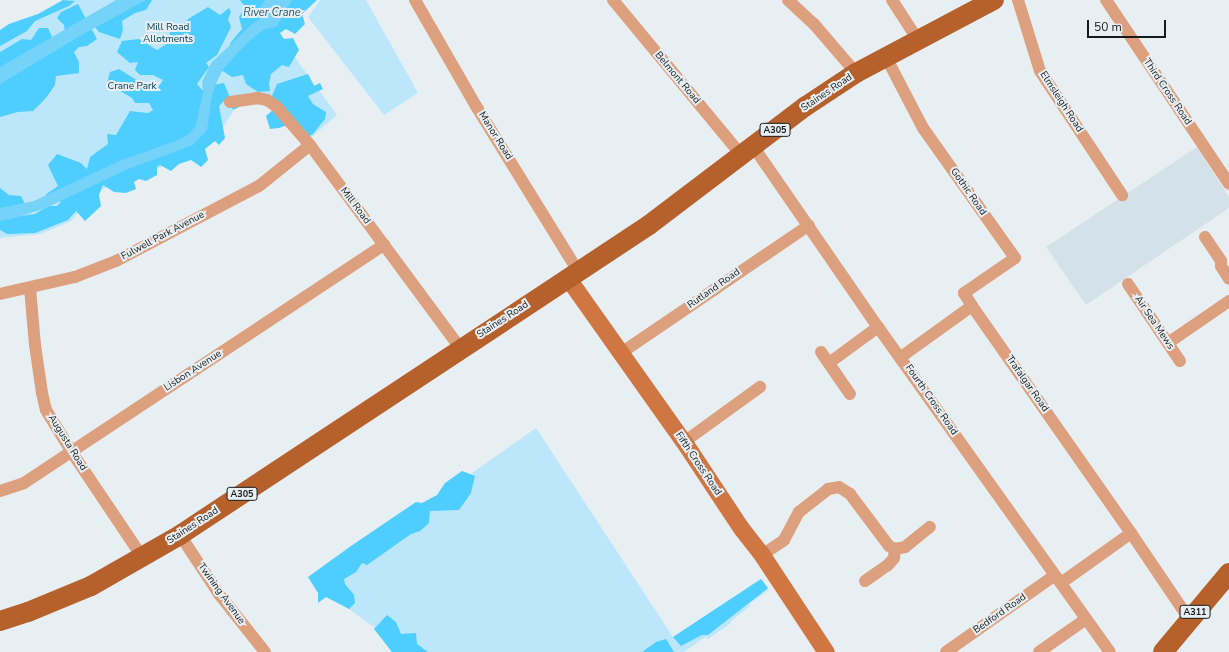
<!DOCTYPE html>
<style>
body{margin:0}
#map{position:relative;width:1229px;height:652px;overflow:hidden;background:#e8eff3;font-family:"Nunito Sans",sans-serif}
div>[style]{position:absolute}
.built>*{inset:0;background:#d3e2e8}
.green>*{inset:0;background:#bce7fa}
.forest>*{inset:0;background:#4dcefe}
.water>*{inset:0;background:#75d2f8}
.street>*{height:12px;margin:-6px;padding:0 6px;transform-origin:6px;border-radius:6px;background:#dca07f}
.secondary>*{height:17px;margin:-8.5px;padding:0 8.5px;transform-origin:8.5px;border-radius:8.5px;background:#cf7643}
.primary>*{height:20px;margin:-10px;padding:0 10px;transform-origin:10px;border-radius:10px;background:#b6602b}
span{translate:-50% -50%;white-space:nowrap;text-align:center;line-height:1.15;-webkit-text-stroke:4px #e8eff3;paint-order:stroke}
.shield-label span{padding:1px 3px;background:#e8eff3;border:1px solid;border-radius:3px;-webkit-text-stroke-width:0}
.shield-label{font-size:9px;color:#171a1b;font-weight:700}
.park-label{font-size:10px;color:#003a4d}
.street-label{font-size:10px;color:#171a1b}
.water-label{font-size:11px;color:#24586c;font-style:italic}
.scale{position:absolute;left:1087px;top:20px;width:79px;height:18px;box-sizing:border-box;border:2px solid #171a1b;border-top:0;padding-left:5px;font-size:12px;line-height:14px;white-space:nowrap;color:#171a1b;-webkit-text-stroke:3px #e8eff3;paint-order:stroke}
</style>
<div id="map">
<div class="built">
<i style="clip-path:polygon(1197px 147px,1229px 197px,1229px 208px,1086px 305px,1046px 247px)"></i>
</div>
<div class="green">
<i style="clip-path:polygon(68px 0,253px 0,337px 115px,307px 141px,267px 100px,230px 102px,233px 112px,214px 140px,159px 168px,98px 191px,71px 221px,41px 234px,0 238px,0 38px)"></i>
<i style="clip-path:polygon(320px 0,366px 0,418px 93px,384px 115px,308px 17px)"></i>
<i style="clip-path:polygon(536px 428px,673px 637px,761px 579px,769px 590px,749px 604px,750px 606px,730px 622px,731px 623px,727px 626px,708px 639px,705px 637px,684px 652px,409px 652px,314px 584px)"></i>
</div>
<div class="forest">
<i style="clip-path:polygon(63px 0,75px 1px,69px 6px,35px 21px,27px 31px,0 46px,0 30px,9px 24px,38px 14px)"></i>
<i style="clip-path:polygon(133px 0,152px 0,146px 10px,135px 13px,122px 21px,123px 30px,120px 39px,99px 32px,94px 26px)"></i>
<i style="clip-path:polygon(240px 0,317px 0,302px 14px,305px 24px,295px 34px,286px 29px,280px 33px,284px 39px,293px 38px,299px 50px,289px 67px,282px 65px,271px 74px,269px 84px,270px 91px,258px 92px,246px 84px,243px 75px,232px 77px,221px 70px,231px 42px,242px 29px,239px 17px,245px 7px)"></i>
<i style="clip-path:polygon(78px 4px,97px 39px,87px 46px,79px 47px,74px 52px,79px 62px,79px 73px,56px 76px,55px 85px,46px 98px,33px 111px,18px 112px,0 117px,0 52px,22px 39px,31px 40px,39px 28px,48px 28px,57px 48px,65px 33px,64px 25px,57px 18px,61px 12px)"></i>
<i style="clip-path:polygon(208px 7px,220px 15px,229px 8px,231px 12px,228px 19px,231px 27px,217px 55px,206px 63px,209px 67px,197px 84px,202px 90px,213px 85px,224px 83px,230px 98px,239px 107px,233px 110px,226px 99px,219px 106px,225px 138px,219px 145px,215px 141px,205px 149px,208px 160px,201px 167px,191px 160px,179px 164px,171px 171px,160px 165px,157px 167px,157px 175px,146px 181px,139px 179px,134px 182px,136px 189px,126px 193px,114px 192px,103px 185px,99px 195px,101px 206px,85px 221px,76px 211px,68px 220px,35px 233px,7px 234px,0 230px,0 219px,35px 214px,48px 206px,57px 206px,61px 202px,45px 195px,58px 186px,48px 165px,57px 154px,81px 163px,87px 169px,90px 157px,108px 144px,107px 134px,116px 135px,130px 111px,148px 113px,153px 110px,149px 103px,135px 103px,132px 98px,107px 83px,110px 72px,119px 69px,143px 84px,157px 89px,163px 80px,153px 75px,140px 75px,135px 70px,138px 62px,130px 63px,117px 52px,122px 41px,139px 39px,157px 50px,168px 43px,170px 32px,179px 30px,188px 19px)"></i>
<i style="clip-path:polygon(308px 74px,314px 86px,320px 83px,323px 89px,308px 96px,313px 104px,326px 112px,325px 119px,313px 134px,303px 140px,287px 125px,279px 128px,270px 129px,266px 116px,275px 108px,269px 103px,277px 84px)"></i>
<i style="clip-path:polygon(0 188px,9px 195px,21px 196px,25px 204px,0 211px)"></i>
<i style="clip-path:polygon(462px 471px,475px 476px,471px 493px,459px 510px,430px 511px,429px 523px,420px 531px,411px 534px,367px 565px,362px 563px,356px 572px,344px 579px,345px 584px,354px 595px,355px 603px,349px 609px,326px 597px,318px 603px,318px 593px,308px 577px,351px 546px,416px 502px,422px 503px,437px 495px,445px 483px)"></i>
<i style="clip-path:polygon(761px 579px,768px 588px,708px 635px,702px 635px,681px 646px,673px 637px)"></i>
<i style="clip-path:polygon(387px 615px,396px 622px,401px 634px,416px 633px,417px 644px,428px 652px,392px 652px,374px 629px)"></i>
<i style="clip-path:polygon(666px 639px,674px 652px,642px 652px,656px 642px)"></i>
</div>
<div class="water">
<i style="clip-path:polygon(116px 0,146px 0,80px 36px,0 84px,0 67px)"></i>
<i style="clip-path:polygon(265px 0,292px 0,277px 26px,263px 30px,247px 43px,224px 68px,217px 81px,212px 96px,207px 130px,193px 145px,128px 169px,46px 208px,12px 219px,0 221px,0 208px,34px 201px,119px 161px,181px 139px,190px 133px,196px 125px,203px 92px,202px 82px,211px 63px,252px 24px,259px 20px,260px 7px)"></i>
</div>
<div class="street">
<i style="left:415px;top:0;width:122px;rotate:60.1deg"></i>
<i style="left:476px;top:106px;width:194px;rotate:58.3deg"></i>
<i style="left:613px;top:0;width:201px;rotate:50.4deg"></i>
<i style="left:788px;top:0;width:35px;rotate:43deg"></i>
<i style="left:814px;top:24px;width:65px;rotate:49.4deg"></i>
<i style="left:892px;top:0;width:48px;rotate:57deg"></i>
<i style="left:1018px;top:0;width:74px;rotate:72.8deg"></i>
<i style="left:1040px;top:71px;width:149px;rotate:56.5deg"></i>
<i style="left:1106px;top:0;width:221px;rotate:56.2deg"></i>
<i style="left:886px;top:57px;width:80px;rotate:62.5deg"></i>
<i style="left:923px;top:128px;width:159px;rotate:54.7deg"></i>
<i style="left:1015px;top:258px;width:62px;rotate:145.5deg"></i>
<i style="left:964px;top:293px;width:15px;rotate:58deg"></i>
<i style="left:230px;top:102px;width:27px;rotate:-8deg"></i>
<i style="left:257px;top:98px;width:10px;rotate:11deg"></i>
<i style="left:267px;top:100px;width:11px;rotate:34deg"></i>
<i style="left:276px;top:106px;width:52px;rotate:48.9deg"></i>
<i style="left:310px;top:145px;width:252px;rotate:53.5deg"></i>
<i style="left:753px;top:146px;width:220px;rotate:55.4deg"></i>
<i style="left:878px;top:327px;width:399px;rotate:54.5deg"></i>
<i style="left:1205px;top:237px;width:29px;rotate:56deg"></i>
<i style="left:1221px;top:261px;width:5px;rotate:90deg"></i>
<i style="left:1221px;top:266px;width:15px;rotate:58deg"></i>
<i style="left:1128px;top:284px;width:93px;rotate:56deg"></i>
<i style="left:30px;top:288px;width:57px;rotate:85deg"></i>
<i style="left:35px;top:345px;width:49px;rotate:81.7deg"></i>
<i style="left:42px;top:393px;width:17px;rotate:77deg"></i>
<i style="left:46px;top:410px;width:48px;rotate:58.6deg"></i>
<i style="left:71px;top:451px;width:129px;rotate:56.1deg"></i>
<i style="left:0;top:294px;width:77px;rotate:-12.8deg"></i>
<i style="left:75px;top:277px;width:44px;rotate:-21.3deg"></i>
<i style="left:116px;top:261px;width:161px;rotate:-27.7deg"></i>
<i style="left:259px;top:186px;width:65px;rotate:-38.8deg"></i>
<i style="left:1168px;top:343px;width:74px;rotate:-34.5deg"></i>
<i style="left:821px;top:352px;width:51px;rotate:55.4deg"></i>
<i style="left:621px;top:353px;width:227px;rotate:-34.2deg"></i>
<i style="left:901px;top:357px;width:87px;rotate:-35.7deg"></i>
<i style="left:972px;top:306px;width:277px;rotate:55deg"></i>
<i style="left:1131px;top:533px;width:104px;rotate:56deg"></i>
<i style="left:829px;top:363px;width:61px;rotate:-36.3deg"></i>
<i style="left:684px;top:442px;width:94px;rotate:-35.9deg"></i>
<i style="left:0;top:491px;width:25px;rotate:-18deg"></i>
<i style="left:24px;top:483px;width:432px;rotate:-33.5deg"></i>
<i style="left:180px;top:535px;width:71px;rotate:56.5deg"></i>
<i style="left:219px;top:594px;width:74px;rotate:51.6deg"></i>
<i style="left:762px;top:555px;width:27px;rotate:-34deg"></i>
<i style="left:784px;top:540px;width:32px;rotate:-62deg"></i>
<i style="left:799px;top:512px;width:37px;rotate:-38deg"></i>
<i style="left:828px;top:489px;width:11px;rotate:-10deg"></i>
<i style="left:839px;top:487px;width:13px;rotate:32deg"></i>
<i style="left:850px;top:494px;width:65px;rotate:53.1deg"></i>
<i style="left:889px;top:546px;width:7px;rotate:27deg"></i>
<i style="left:865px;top:581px;width:28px;rotate:-35deg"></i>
<i style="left:888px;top:565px;width:9px;rotate:-49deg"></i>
<i style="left:894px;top:558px;width:9px;rotate:-84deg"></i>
<i style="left:895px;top:549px;width:10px;rotate:-11deg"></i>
<i style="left:905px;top:547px;width:32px;rotate:-39deg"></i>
<i style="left:1061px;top:583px;width:86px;rotate:-35.5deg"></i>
<i style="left:946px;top:652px;width:133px;rotate:-35.2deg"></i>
<i style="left:1039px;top:652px;width:57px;rotate:-35.1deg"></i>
</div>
<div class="secondary">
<i style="left:567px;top:277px;width:202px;rotate:54.7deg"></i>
<i style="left:684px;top:442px;width:103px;rotate:56.5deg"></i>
<i style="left:741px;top:528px;width:34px;rotate:52deg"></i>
<i style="left:762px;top:555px;width:116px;rotate:56.6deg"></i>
</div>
<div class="primary">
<i style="left:0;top:621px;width:29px;rotate:-18deg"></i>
<i style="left:28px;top:612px;width:68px;rotate:-22.4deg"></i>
<i style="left:91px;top:586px;width:103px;rotate:-29.8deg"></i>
<i style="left:180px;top:535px;width:562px;rotate:-33.46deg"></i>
<i style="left:649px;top:225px;width:197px;rotate:-37.2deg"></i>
<i style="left:806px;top:106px;width:60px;rotate:-33.4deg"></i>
<i style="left:856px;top:73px;width:156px;rotate:-27.9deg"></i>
<i style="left:1163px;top:652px;width:103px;rotate:-50.1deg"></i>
</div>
<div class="shield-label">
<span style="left:775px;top:130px">A305</span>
<span style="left:242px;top:494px">A305</span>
<span style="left:1195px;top:612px">A311</span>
</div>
<div class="park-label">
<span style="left:168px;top:33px">Mill Road<br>Allotments</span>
<span style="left:132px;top:87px">Crane Park</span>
</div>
<div class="street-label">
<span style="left:677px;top:78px;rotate:50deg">Belmont Road</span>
<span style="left:1167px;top:92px;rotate:56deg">Third Cross Road</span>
<span style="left:827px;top:93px;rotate:-34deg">Staines Road</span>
<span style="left:1061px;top:102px;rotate:57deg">Elmsleigh Road</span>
<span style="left:495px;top:136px;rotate:58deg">Manor Road</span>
<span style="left:968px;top:192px;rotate:55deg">Gothic Road</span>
<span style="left:355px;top:206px;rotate:53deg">Mill Road</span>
<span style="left:163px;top:236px;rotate:-28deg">Fulwell Park Avenue</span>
<span style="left:714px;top:289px;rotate:-35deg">Rutland Road</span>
<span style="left:503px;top:320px;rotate:-33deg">Staines Road</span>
<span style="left:1154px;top:323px;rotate:56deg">Air Sea Mews</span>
<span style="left:193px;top:371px;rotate:-33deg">Lisbon Avenue</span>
<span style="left:1027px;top:384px;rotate:55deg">Trafalgar Road</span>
<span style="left:931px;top:400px;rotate:55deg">Fourth Cross Road</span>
<span style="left:67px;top:443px;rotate:58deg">Augusta Road</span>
<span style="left:698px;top:464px;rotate:56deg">Fifth Cross Road</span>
<span style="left:193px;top:526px;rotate:-33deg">Staines Road</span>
<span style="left:221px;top:594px;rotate:54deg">Twining Avenue</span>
<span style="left:1000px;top:614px;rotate:-35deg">Bedford Road</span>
</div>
<div class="water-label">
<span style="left:272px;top:13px">River Crane</span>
</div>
<div class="scale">50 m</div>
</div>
